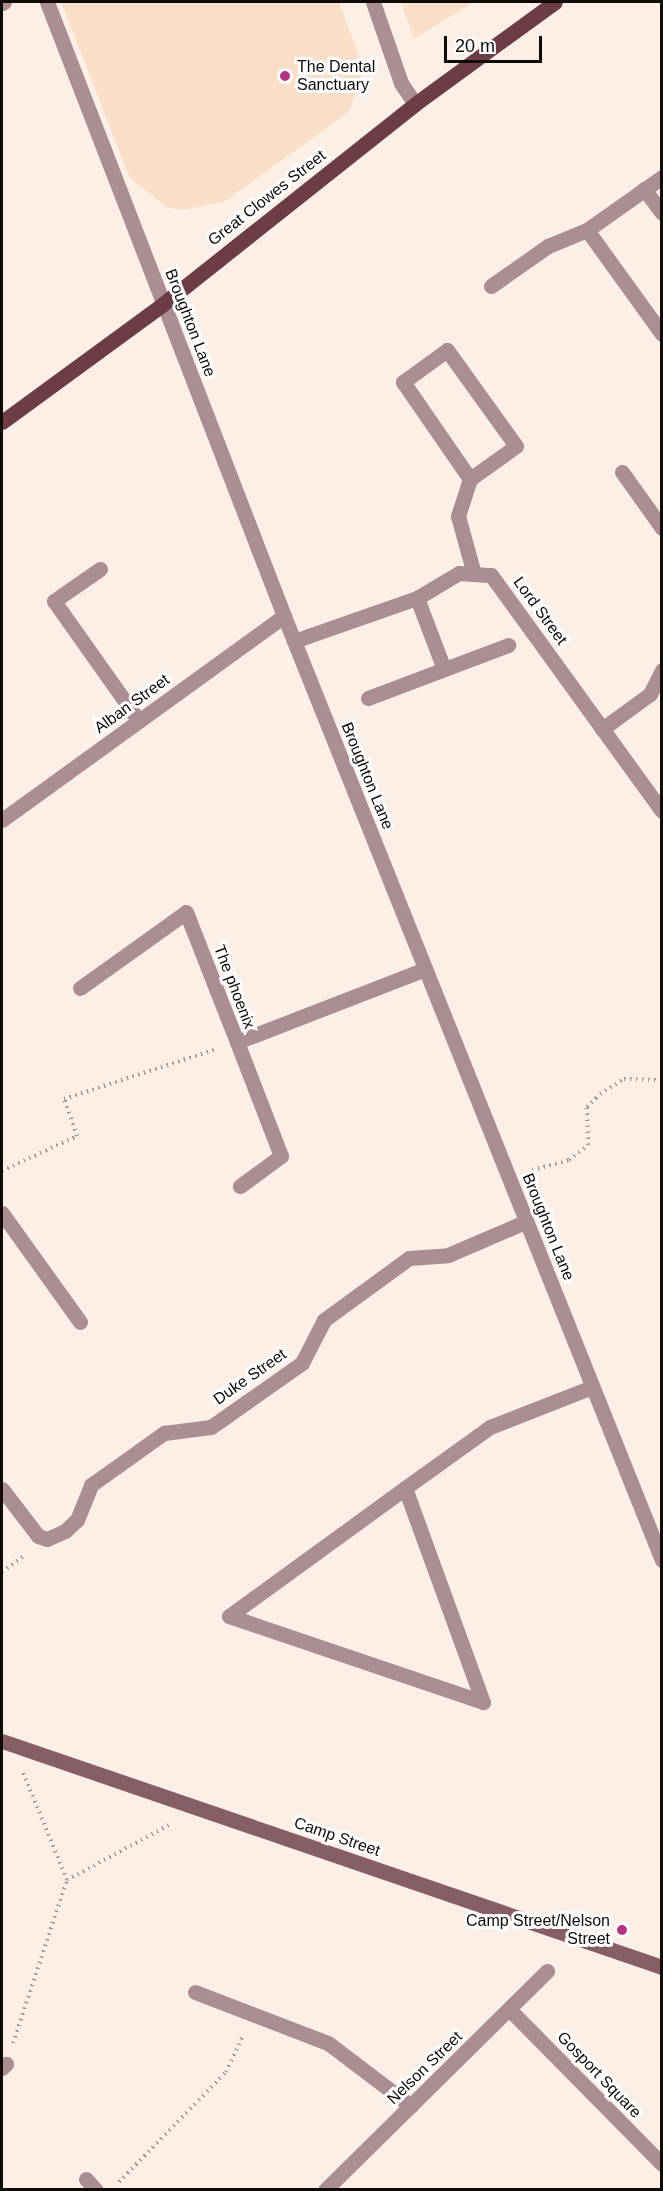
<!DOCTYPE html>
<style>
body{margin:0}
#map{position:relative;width:663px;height:2191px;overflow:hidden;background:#fcefe5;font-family:Arial,sans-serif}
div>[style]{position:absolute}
.built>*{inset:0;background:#fadfc8}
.path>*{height:4px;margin-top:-2px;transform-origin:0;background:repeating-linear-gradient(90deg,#a69b93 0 1.5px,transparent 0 6px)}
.service>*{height:15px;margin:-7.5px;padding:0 7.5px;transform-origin:7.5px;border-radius:7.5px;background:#aa8e93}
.minor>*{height:15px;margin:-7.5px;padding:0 7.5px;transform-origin:7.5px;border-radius:7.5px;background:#aa8e93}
.tertiary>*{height:15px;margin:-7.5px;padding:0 7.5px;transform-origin:7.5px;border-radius:7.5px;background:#aa8e93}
.secondary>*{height:15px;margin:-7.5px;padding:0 7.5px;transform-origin:7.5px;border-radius:7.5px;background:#865e66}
.primary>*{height:15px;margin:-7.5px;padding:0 7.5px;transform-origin:7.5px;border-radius:7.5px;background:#6b3d47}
.dots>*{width:16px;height:16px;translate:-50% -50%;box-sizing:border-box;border:3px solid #fff;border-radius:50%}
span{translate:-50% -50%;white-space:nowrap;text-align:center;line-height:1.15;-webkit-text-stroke:6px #fff;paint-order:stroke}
.poi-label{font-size:16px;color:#110b06}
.left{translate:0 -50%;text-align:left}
.right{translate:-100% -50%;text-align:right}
.street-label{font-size:16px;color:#110b06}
.frame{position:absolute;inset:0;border:3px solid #110b06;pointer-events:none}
.scale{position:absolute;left:444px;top:36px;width:98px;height:27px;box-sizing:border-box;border:3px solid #110b06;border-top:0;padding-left:8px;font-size:18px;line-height:21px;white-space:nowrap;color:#110b06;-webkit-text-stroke:4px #fff;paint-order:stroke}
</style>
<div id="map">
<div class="built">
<i style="clip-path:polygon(61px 2px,339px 2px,364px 69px,349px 112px,224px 202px,183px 210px,166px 207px,130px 178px)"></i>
<i style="clip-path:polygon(401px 2px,474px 2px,414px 39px)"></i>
</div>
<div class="path">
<i style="left:532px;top:1170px;width:38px;rotate:-15deg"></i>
<i style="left:569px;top:1160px;width:24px;rotate:-38deg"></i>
<i style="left:588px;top:1145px;width:38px;rotate:-92deg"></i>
<i style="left:587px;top:1107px;width:18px;rotate:-45deg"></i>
<i style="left:600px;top:1094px;width:28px;rotate:-32deg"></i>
<i style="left:624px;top:1079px;width:38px;rotate:2deg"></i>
<i style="left:2px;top:1171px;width:83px;rotate:-25deg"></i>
<i style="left:77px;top:1136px;width:39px;rotate:-109deg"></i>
<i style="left:64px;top:1099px;width:160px;rotate:-18.2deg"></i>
<i style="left:2px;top:1572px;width:27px;rotate:-36deg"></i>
<i style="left:67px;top:1880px;width:118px;rotate:-28.3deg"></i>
<i style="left:13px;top:2043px;width:172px;rotate:-71.7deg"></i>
<i style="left:67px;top:1880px;width:117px;rotate:-112.2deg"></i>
<i style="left:119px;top:2182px;width:153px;rotate:-45.8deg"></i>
<i style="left:226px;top:2072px;width:40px;rotate:-65deg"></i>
</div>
<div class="service">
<i style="left:470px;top:479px;width:118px;rotate:-124.6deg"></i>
<i style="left:403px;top:382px;width:54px;rotate:-36deg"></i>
<i style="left:447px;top:350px;width:118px;rotate:54.3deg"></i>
<i style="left:516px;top:446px;width:57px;rotate:144.3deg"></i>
<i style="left:470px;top:479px;width:39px;rotate:108deg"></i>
<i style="left:458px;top:516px;width:60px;rotate:74.6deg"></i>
<i style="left:100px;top:569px;width:56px;rotate:145.2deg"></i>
<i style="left:54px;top:601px;width:147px;rotate:54.7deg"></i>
<i style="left:417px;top:598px;width:76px;rotate:69.2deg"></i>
<i style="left:368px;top:698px;width:150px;rotate:-20.7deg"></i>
<i style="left:237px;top:1042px;width:122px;rotate:68.9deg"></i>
<i style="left:281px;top:1156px;width:51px;rotate:143.8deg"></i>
</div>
<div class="minor">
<i style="left:373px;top:2px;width:86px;rotate:70.9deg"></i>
<i style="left:401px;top:83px;width:25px;rotate:56deg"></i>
<i style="left:2px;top:3px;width:2px;rotate:-27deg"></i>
<i style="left:644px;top:189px;width:30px;rotate:53deg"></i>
<i style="left:587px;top:230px;width:128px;rotate:54.2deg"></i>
<i style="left:491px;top:286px;width:70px;rotate:-35.1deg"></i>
<i style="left:548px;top:246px;width:42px;rotate:-22.3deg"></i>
<i style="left:587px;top:230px;width:92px;rotate:-35.2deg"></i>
<i style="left:622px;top:472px;width:69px;rotate:54.5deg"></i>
<i style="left:294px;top:641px;width:130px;rotate:-19.3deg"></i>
<i style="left:417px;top:598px;width:49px;rotate:-30.8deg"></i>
<i style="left:459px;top:573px;width:32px;rotate:4deg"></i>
<i style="left:491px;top:575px;width:291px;rotate:54.1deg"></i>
<i style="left:602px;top:729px;width:59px;rotate:-36.1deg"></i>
<i style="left:650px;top:694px;width:27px;rotate:-63deg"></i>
<i style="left:2px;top:820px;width:348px;rotate:-35.9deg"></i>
<i style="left:80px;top:988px;width:130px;rotate:-35.6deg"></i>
<i style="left:186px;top:912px;width:140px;rotate:68.6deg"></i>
<i style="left:237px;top:1042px;width:202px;rotate:-21.2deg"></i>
<i style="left:2px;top:1213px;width:134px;rotate:54.4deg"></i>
<i style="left:405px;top:1488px;width:228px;rotate:70deg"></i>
<i style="left:483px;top:1702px;width:268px;rotate:-161.3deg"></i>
<i style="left:229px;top:1616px;width:218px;rotate:-36deg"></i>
<i style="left:405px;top:1488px;width:105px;rotate:-35.7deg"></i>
<i style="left:490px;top:1427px;width:110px;rotate:-21.4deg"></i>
<i style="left:2px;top:1489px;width:59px;rotate:52.5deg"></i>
<i style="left:38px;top:1536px;width:9px;rotate:18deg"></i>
<i style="left:47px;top:1539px;width:20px;rotate:-24deg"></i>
<i style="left:65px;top:1531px;width:16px;rotate:-43deg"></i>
<i style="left:77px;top:1520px;width:38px;rotate:-68deg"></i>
<i style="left:91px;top:1485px;width:90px;rotate:-35.5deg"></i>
<i style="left:164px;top:1433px;width:47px;rotate:-7.3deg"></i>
<i style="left:211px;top:1427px;width:111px;rotate:-35.1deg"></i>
<i style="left:302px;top:1363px;width:48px;rotate:-62.9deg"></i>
<i style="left:324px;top:1320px;width:105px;rotate:-36.1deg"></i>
<i style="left:409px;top:1258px;width:39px;rotate:-4deg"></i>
<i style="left:448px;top:1255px;width:84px;rotate:-23.2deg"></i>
<i style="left:195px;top:1992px;width:142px;rotate:21deg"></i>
<i style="left:328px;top:2043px;width:104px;rotate:37.2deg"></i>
<i style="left:511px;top:2011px;width:215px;rotate:45.4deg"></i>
<i style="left:2px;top:2068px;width:6px;rotate:-45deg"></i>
<i style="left:86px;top:2179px;width:15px;rotate:48deg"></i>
<i style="left:325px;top:2190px;width:312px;rotate:-44.6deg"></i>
</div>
<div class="tertiary">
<i style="left:47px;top:2px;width:658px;rotate:68.89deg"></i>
<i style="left:284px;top:616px;width:1017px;rotate:68.18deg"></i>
</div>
<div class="secondary">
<i style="left:2px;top:1741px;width:698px;rotate:18.9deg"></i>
</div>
<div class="primary">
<i style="left:2px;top:422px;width:200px;rotate:-36.2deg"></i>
<i style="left:163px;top:304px;width:322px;rotate:-38.4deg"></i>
<i style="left:415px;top:104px;width:173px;rotate:-36.1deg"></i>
</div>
<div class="dots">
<i style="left:285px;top:76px;background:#b23381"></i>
<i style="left:622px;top:1930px;background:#b23381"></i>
</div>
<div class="poi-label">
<span class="left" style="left:297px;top:76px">The Dental<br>Sanctuary</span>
<span class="right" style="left:610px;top:1930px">Camp Street/Nelson<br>Street</span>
</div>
<div class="street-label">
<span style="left:267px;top:198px;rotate:-38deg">Great Clowes Street</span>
<span style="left:190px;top:323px;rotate:69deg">Broughton Lane</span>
<span style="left:540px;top:611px;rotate:54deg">Lord Street</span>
<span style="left:132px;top:704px;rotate:-36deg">Alban Street</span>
<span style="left:367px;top:776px;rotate:68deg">Broughton Lane</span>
<span style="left:234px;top:987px;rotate:69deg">The phoenix</span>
<span style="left:548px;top:1227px;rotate:68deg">Broughton Lane</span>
<span style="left:250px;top:1377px;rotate:-35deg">Duke Street</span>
<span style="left:337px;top:1837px;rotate:19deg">Camp Street</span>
<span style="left:425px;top:2068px;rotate:-44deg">Nelson Street</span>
<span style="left:599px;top:2075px;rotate:46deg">Gosport Square</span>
</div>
<div class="frame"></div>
<div class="scale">20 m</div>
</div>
